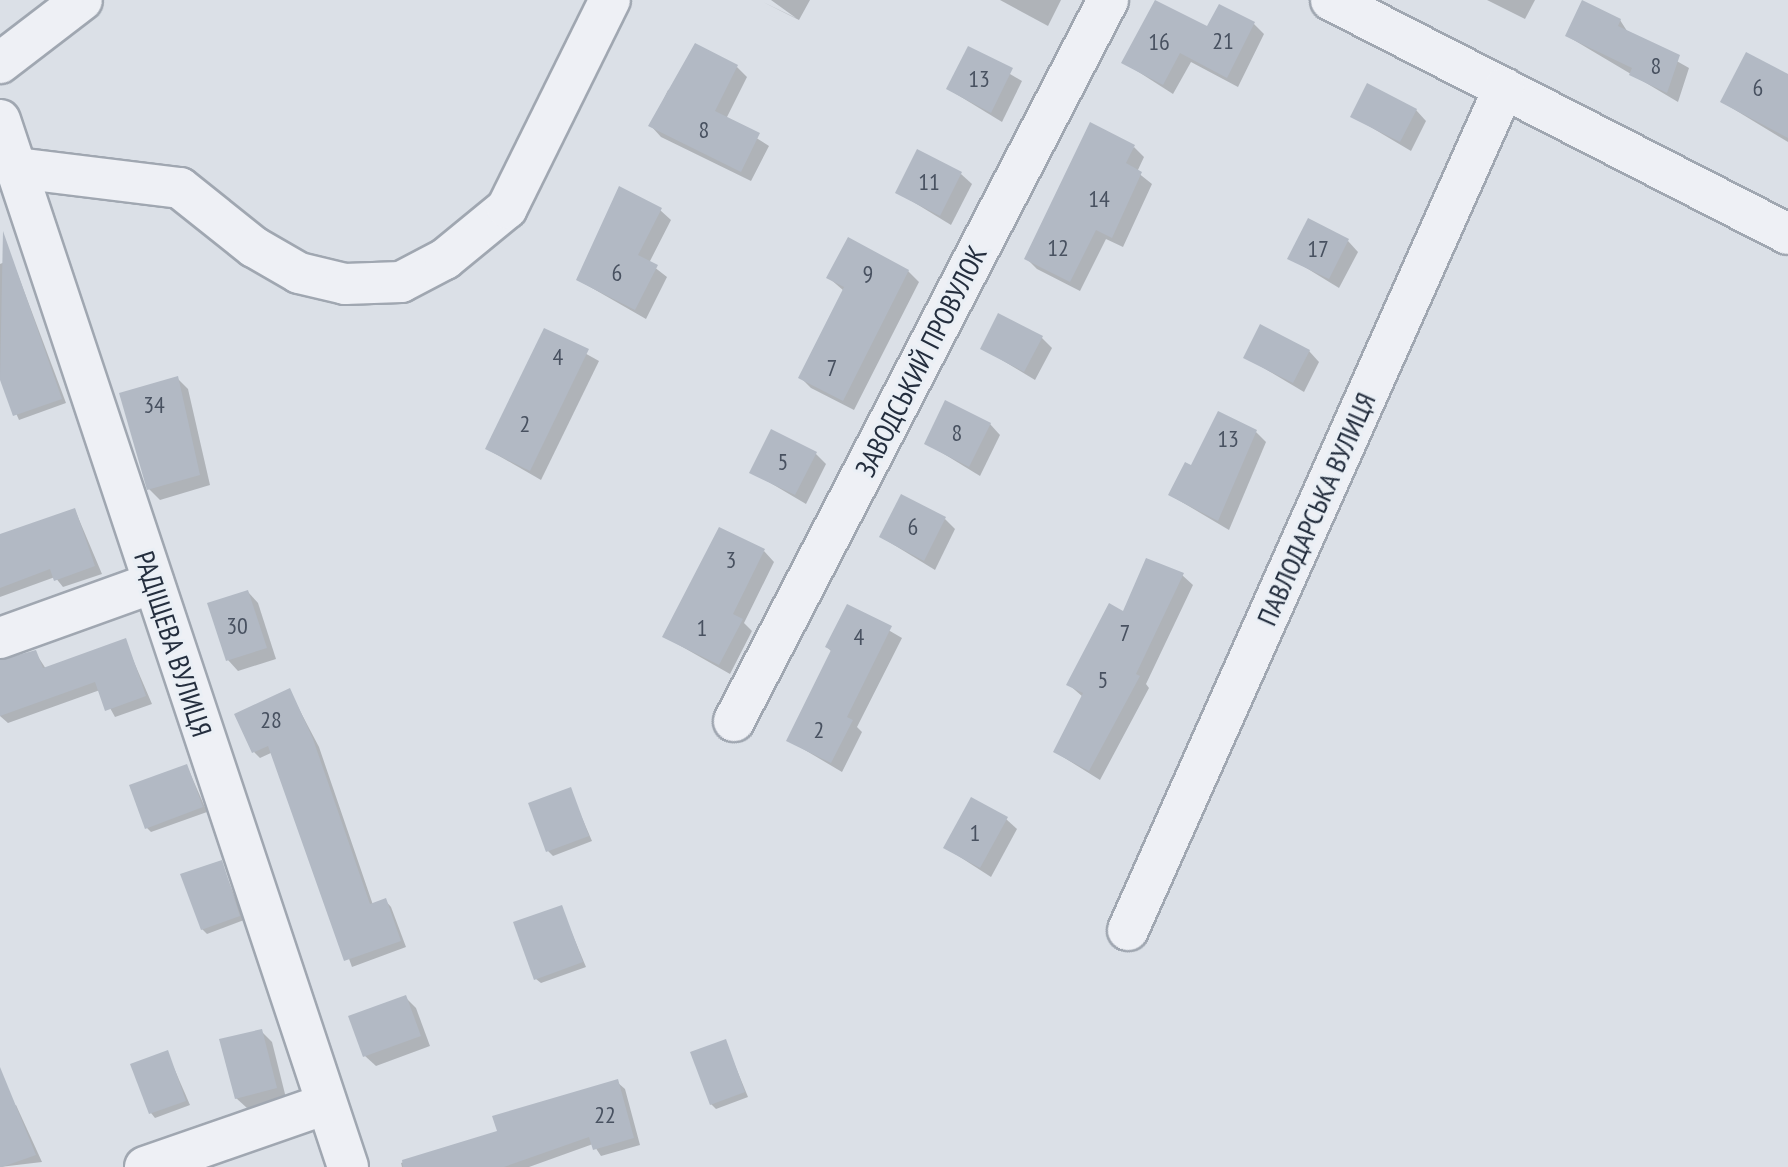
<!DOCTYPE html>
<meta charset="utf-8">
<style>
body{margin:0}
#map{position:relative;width:1788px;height:1167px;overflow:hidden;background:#dbe0e7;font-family:"PT Sans Narrow",sans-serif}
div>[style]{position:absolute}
.shadow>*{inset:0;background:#0003}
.building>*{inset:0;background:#b2b9c4}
.roads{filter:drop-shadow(2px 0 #a0a7b1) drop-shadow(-2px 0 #a0a7b1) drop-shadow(0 2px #a0a7b1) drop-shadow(0 -2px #a0a7b1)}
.minor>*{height:40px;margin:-20px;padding:0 20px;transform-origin:20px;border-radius:20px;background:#eef0f5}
span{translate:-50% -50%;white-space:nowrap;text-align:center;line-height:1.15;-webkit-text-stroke:6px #eaeff5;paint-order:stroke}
.number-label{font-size:24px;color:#485160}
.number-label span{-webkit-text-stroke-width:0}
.street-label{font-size:28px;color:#242e3e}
</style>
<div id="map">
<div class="shadow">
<i style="clip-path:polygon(759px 0,796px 18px,771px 0,810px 0,799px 20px)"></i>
<i style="clip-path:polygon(1000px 0,1061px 0,1048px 26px)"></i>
<i style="clip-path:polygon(1487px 0,1535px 0,1525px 19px)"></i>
<i style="clip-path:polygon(1620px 20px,1629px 34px,1689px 68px,1678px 102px,1567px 36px)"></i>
<i style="clip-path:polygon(1254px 24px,1264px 34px,1238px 87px,1191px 62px,1173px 94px,1123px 62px,1208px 29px)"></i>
<i style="clip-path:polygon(968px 49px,1022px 81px,1002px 122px,948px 89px)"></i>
<i style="clip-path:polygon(737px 67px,747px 77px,726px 119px,769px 146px,751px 181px,661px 137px,651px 126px,668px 90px)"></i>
<i style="clip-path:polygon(1788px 76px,1788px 142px,1722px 102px)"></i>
<i style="clip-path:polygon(1416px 110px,1426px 121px,1411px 151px,1352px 116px)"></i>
<i style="clip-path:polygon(1134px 147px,1144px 157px,1137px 172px,1152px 184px,1123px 247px,1106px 239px,1080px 291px,1037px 269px,1026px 258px)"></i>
<i style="clip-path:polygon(961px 174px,972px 184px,951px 225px,897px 192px)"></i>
<i style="clip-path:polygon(660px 210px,671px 220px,649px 263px,667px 277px,646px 319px,578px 280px)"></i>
<i style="clip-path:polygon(1348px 241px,1358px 252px,1339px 288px,1290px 258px)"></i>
<i style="clip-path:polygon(12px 259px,66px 403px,19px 420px,0 377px,0 264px)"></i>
<i style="clip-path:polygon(908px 271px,919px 282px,854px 410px,811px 388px,801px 378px,844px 291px,829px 278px)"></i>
<i style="clip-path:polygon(545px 331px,599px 361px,541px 480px,487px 449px)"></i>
<i style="clip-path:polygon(1041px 337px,1052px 348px,1035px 380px,982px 348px)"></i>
<i style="clip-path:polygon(1309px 351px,1319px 362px,1304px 392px,1245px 357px)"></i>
<i style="clip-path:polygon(177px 378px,188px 389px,210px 485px,160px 500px,149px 489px)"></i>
<i style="clip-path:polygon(990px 424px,1000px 435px,980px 476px,926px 443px)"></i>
<i style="clip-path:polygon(1256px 432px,1266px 442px,1229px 530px,1170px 495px,1192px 468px)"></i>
<i style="clip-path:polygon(815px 453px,826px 464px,806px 504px,752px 472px)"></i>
<i style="clip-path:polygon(75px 510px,102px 574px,63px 587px,55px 577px,0 597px,0 535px)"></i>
<i style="clip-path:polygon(945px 519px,955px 529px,935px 570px,881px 537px)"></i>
<i style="clip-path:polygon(764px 551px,774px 562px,744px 623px,752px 631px,730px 674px,665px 637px)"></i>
<i style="clip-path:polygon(1182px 575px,1193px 585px,1146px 684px,1149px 688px,1100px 780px,1055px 752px,1083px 697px,1068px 684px,1124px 613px)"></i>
<i style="clip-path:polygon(248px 592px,258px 603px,276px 659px,238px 671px,228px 660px)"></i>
<i style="clip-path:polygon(847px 606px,902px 638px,857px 727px,862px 732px,842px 772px,788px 740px,832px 652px,827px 647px)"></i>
<i style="clip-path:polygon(125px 641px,152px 704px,115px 717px,100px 690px,8px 723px,0 716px,0 663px,35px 652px,46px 669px)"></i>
<i style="clip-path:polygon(289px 690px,319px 747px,373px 905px,385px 900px,391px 907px,406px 947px,352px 967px,273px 752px,260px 758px,254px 752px)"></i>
<i style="clip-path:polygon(187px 766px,207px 812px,151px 832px,147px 828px)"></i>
<i style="clip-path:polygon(570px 790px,592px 841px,553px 856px,548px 851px)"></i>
<i style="clip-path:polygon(1006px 819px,1017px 829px,991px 877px,946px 848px)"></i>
<i style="clip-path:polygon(221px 862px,244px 920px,207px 934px,202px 929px)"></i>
<i style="clip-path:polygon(561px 907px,586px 967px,541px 983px,536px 979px)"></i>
<i style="clip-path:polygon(405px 997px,416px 1008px,430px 1046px,376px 1066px,365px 1056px)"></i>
<i style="clip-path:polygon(261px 1031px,272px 1042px,286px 1098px,247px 1108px,236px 1098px)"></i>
<i style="clip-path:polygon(725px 1041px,748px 1097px,716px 1109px,711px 1104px)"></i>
<i style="clip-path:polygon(167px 1052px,190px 1105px,155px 1118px,151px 1113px)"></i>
<i style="clip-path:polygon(617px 1082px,625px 1089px,640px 1145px,601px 1156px,593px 1144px,529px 1167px,402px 1167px,401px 1163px,500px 1132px)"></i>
<i style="clip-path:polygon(16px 1105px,42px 1162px,0 1167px,0 1111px)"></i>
</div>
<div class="building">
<i style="clip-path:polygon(1155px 0,1207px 26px,1219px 4px,1255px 22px,1227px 78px,1180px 53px,1163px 85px,1121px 63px)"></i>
<i style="clip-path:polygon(1582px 0,1621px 19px,1618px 26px,1680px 55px,1667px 93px,1629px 75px,1632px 68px,1565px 36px)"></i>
<i style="clip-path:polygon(695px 43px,738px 65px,715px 111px,760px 133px,741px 172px,648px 126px)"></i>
<i style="clip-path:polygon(968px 46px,1013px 68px,991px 113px,946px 89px)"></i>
<i style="clip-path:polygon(1746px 52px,1788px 74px,1788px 138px,1720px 102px)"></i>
<i style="clip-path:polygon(1367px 83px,1417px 109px,1400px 142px,1350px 117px)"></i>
<i style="clip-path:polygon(1090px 122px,1135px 145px,1126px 163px,1142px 172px,1112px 238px,1096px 230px,1070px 282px,1024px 259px)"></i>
<i style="clip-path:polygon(917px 149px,962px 172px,940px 216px,895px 193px)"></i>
<i style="clip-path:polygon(619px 186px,662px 208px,638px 255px,658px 265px,635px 310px,576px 280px)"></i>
<i style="clip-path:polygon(1308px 218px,1349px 239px,1329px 279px,1287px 259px)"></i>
<i style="clip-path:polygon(3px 231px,62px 399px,13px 416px,0 380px)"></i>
<i style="clip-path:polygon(848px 237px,909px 270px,843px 401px,798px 378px,844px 287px,826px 278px)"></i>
<i style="clip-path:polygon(998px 313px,1043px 336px,1024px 372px,980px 349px)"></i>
<i style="clip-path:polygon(1260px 324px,1310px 350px,1293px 383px,1243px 358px)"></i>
<i style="clip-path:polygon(544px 328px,589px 349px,530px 471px,485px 449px)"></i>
<i style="clip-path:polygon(178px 376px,200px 475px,147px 490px,119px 393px)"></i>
<i style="clip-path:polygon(945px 400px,991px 423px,969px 467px,924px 444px)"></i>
<i style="clip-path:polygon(1218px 411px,1257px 430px,1218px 521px,1168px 495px,1185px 462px,1191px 465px)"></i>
<i style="clip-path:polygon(771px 429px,817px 452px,795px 495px,749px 473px)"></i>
<i style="clip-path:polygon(901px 494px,946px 517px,924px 561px,879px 537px)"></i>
<i style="clip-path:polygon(75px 508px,95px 566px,54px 581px,50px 569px,0 588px,0 534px)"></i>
<i style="clip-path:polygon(719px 527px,765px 549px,733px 614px,743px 619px,719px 665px,662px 637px)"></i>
<i style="clip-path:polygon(1146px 558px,1184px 573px,1136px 674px,1140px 676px,1089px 771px,1053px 752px,1083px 693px,1066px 685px,1109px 603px,1123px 611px)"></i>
<i style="clip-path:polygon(248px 590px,267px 648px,226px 661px,207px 603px)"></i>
<i style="clip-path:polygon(847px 604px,892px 626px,847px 717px,853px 720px,831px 763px,786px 741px,831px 650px,825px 647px)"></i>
<i style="clip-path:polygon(126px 638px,146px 696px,105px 711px,95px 682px,0 716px,0 660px,36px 650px,43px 668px)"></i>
<i style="clip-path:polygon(290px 688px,313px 739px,370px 904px,386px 898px,401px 941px,344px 961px,268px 746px,252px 753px,234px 714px)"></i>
<i style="clip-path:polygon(187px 764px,203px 807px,145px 829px,129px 785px)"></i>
<i style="clip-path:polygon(571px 787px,589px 836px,546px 852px,528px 803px)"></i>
<i style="clip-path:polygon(971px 797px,1008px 817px,980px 868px,943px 848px)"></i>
<i style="clip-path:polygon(222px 860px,240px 916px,201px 930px,180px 874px)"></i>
<i style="clip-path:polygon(562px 905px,583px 962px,534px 980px,513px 922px)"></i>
<i style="clip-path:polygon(406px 995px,421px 1036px,363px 1057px,348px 1016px)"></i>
<i style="clip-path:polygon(262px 1029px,277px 1088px,235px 1099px,219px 1039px)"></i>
<i style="clip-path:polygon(726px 1039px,745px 1092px,710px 1105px,690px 1052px)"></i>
<i style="clip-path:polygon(168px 1050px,186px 1101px,149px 1114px,130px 1064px)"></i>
<i style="clip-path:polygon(0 1067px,36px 1155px,2px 1167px,0 1167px)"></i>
<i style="clip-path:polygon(618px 1079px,634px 1138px,593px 1150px,589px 1137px,504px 1167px,403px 1167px,402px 1160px,497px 1131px,492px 1116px)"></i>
</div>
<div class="roads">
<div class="minor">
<i style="left:1331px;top:0;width:513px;rotate:27.11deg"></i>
<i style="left:0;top:63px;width:103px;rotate:-37.5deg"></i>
<i style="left:0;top:120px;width:1103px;rotate:71.61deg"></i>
<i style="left:17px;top:168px;width:164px;rotate:7deg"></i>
<i style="left:180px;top:188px;width:95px;rotate:38.6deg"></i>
<i style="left:254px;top:247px;width:52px;rotate:30deg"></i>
<i style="left:299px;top:273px;width:47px;rotate:13.4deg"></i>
<i style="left:345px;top:284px;width:56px;rotate:-2deg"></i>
<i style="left:401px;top:282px;width:50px;rotate:-27.6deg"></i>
<i style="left:445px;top:259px;width:80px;rotate:-39.4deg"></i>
<i style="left:507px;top:208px;width:232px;rotate:-63.7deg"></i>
<i style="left:0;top:638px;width:163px;rotate:-19.8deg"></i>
<i style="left:734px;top:721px;width:812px;rotate:-62.58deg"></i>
<i style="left:1128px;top:930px;width:922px;rotate:-65.94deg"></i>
<i style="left:145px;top:1167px;width:192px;rotate:-19.2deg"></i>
</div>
</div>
<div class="number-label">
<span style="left:1223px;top:41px">21</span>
<span style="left:1159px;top:42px">16</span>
<span style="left:1656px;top:66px">8</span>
<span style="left:979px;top:79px">13</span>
<span style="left:1758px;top:88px">6</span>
<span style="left:704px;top:130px">8</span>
<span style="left:929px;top:182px">11</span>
<span style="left:1099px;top:199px">14</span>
<span style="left:1058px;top:248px">12</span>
<span style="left:1318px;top:249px">17</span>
<span style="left:617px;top:273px">6</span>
<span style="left:868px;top:274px">9</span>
<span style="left:558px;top:357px">4</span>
<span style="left:832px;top:368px">7</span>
<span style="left:154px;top:405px">34</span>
<span style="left:525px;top:424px">2</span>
<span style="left:957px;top:433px">8</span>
<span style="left:1228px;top:439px">13</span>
<span style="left:783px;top:462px">5</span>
<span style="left:913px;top:527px">6</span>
<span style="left:731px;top:560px">3</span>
<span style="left:237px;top:626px">30</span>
<span style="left:702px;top:628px">1</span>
<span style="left:1125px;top:633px">7</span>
<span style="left:859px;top:637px">4</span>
<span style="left:1103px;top:680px">5</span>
<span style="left:271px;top:720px">28</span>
<span style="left:819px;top:730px">2</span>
<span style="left:975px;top:833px">1</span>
<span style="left:605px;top:1115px">22</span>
</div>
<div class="street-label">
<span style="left:921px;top:361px;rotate:-63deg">ЗАВОДСЬКИЙ ПРОВУЛОК</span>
<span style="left:1316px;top:509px;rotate:-66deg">ПАВЛОДАРСЬКА ВУЛИЦЯ</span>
<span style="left:173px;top:644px;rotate:72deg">РАДІЩЕВА ВУЛИЦЯ</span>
</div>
</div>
